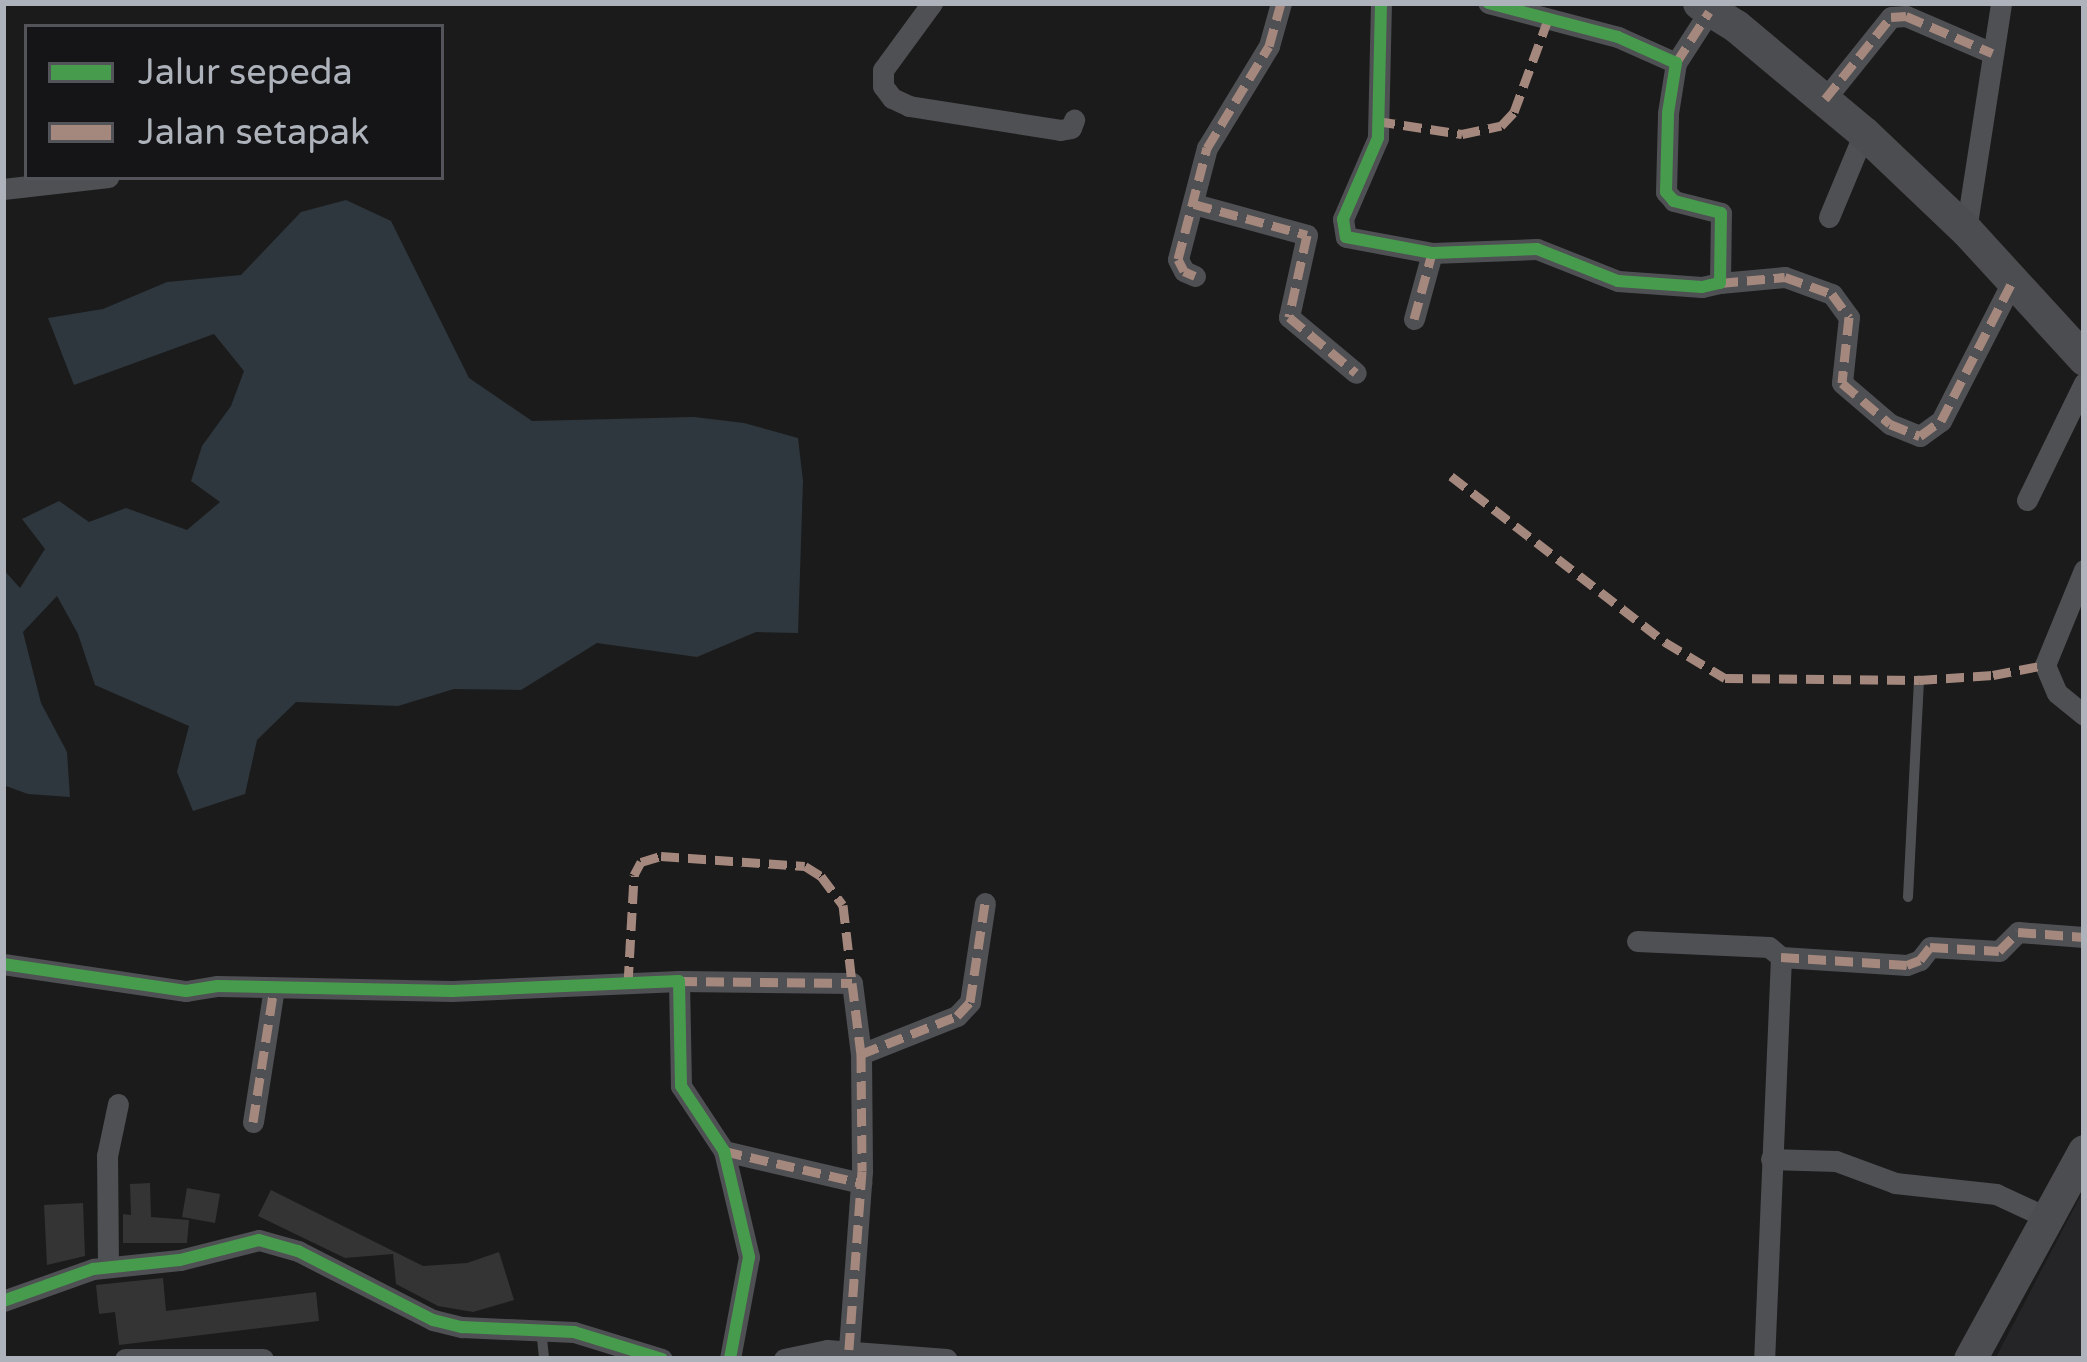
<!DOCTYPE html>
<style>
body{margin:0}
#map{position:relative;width:2087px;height:1362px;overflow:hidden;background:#1b1b1b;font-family:"Varela Round",sans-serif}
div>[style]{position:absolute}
.built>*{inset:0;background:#252527}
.water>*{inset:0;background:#2e373d}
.building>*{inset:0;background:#343435}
.service>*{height:10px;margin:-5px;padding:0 5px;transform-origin:5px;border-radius:5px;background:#4f5054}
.minor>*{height:21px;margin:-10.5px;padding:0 10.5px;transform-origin:10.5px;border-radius:10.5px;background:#4f5054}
.primary>*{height:33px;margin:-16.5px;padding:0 16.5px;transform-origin:16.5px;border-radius:16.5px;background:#4c4d50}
.quiet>*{height:9px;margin-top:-4.5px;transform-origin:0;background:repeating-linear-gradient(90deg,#a5887d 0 18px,transparent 0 27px)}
.cycleway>*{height:12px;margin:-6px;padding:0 6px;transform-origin:6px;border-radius:6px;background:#469c4c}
span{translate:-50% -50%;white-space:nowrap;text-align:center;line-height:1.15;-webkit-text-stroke:12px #151517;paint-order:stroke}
.frame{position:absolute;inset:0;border:6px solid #adb2bb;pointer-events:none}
.legend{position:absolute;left:24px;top:24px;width:420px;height:156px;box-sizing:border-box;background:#151517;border:3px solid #525459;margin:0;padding:15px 21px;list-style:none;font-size:36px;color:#adb2bb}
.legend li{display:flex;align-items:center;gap:24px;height:60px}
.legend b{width:60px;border:3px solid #525459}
</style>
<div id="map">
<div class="built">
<i style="clip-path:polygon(2084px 1189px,2084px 1359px,1995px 1359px)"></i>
</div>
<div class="water">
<i style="clip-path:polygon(346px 200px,391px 221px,469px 378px,532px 421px,694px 417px,744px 423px,798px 438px,803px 481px,798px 633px,756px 632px,697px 657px,597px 643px,521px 690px,454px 689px,398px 706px,296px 702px,257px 740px,245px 794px,193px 811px,177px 772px,189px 726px,95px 685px,78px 634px,57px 596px,23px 632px,41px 703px,67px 752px,70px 797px,28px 794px,3px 785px,3px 569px,20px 588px,45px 549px,22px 519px,59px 501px,89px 522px,126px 508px,187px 530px,220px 502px,191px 481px,202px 446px,231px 406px,244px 371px,214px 334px,74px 385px,48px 318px,103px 309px,167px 282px,241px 275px,301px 212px)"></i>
</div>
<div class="building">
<i style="clip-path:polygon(150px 1183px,151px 1217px,189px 1220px,187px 1243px,123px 1243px,123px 1214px,131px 1215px,130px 1184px)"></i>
<i style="clip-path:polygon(187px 1188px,220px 1194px,215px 1223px,182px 1217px)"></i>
<i style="clip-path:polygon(271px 1190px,423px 1266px,467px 1263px,499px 1252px,514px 1300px,473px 1312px,438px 1306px,396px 1284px,393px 1254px,345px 1258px,258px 1216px)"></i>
<i style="clip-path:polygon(83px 1203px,85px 1256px,47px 1265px,44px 1205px)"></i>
<i style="clip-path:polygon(163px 1278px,166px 1311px,316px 1292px,319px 1321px,119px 1345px,115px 1312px,99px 1314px,96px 1285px)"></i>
</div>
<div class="service">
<i style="left:1908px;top:897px;width:217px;rotate:-87.1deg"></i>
<i style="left:541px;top:1329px;width:30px;rotate:84deg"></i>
</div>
<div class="minor">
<i style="left:932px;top:3px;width:83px;rotate:126.2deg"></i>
<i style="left:883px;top:70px;width:16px;rotate:90deg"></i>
<i style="left:883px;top:86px;width:15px;rotate:53deg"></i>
<i style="left:892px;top:98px;width:19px;rotate:25deg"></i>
<i style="left:909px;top:106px;width:153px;rotate:9deg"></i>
<i style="left:1060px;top:130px;width:11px;rotate:-10deg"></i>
<i style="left:1071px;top:128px;width:9px;rotate:-69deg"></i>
<i style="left:1381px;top:3px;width:135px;rotate:91.3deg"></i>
<i style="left:1378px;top:138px;width:88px;rotate:113.4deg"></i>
<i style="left:1343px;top:219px;width:18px;rotate:81deg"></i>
<i style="left:1346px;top:237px;width:87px;rotate:10.5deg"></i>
<i style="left:1432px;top:253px;width:105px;rotate:-2.2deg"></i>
<i style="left:1537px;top:249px;width:87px;rotate:21.6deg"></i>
<i style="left:1618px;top:281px;width:84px;rotate:4.1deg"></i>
<i style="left:1702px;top:287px;width:18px;rotate:-13deg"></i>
<i style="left:1720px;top:283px;width:70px;rotate:-89.2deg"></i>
<i style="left:1721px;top:213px;width:49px;rotate:-165.7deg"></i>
<i style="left:1674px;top:201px;width:12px;rotate:-132deg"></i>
<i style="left:1666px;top:192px;width:79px;rotate:-88.5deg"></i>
<i style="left:1668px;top:113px;width:51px;rotate:-80.9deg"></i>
<i style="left:1676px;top:63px;width:64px;rotate:-155.9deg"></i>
<i style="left:1618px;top:37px;width:134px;rotate:-165.3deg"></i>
<i style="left:1676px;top:63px;width:61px;rotate:-57.1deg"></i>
<i style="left:1825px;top:99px;width:105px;rotate:-51.2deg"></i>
<i style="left:1891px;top:17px;width:15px;rotate:-4deg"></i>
<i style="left:1906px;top:16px;width:94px;rotate:23.3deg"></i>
<i style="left:3px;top:189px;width:106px;rotate:-6.5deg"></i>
<i style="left:1194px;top:204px;width:117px;rotate:15.3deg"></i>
<i style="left:1307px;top:235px;width:84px;rotate:102.4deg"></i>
<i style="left:1289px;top:317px;width:87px;rotate:39.9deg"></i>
<i style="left:1829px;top:217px;width:91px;rotate:-67.4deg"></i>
<i style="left:1966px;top:230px;width:230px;rotate:-81.2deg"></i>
<i style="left:1195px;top:276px;width:12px;rotate:-156deg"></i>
<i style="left:1184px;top:271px;width:13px;rotate:-117deg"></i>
<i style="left:1178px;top:259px;width:115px;rotate:-75.4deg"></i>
<i style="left:1207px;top:148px;width:119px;rotate:-58.7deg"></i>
<i style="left:1269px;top:46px;width:45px;rotate:-74.4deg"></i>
<i style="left:1720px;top:283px;width:65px;rotate:-5.3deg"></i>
<i style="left:1785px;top:277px;width:50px;rotate:19.9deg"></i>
<i style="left:1832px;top:294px;width:29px;rotate:54deg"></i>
<i style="left:1849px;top:317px;width:66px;rotate:96.1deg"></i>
<i style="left:1842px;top:383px;width:63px;rotate:40.5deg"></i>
<i style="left:1890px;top:424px;width:32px;rotate:22deg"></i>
<i style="left:1920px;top:436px;width:26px;rotate:-36deg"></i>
<i style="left:1941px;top:421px;width:154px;rotate:-62.9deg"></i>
<i style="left:1414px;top:319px;width:68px;rotate:-74.7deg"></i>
<i style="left:2027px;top:500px;width:130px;rotate:-64deg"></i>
<i style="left:2084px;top:570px;width:103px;rotate:112.3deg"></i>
<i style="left:2045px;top:665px;width:30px;rotate:67deg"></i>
<i style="left:2057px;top:693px;width:35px;rotate:39deg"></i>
<i style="left:1637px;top:941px;width:132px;rotate:2.6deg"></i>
<i style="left:1769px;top:947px;width:16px;rotate:40deg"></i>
<i style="left:1781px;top:957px;width:402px;rotate:92.4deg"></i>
<i style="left:1781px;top:957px;width:126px;rotate:3.6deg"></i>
<i style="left:1907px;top:965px;width:14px;rotate:-21deg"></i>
<i style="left:1920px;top:960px;width:16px;rotate:-52deg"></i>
<i style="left:1930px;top:947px;width:69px;rotate:3.3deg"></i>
<i style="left:1999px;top:951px;width:27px;rotate:-45deg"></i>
<i style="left:2018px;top:932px;width:66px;rotate:4.3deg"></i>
<i style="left:3px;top:964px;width:185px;rotate:8.4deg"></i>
<i style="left:186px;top:991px;width:32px;rotate:-9deg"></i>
<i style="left:218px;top:986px;width:234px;rotate:1.2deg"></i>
<i style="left:452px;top:991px;width:227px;rotate:-2.5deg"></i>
<i style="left:679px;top:981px;width:105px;rotate:88.9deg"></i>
<i style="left:681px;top:1086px;width:78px;rotate:56.5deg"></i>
<i style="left:724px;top:1151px;width:109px;rotate:76.7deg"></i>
<i style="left:749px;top:1257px;width:104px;rotate:100.6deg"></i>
<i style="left:679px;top:981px;width:173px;rotate:0.7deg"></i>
<i style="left:852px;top:983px;width:72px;rotate:82.8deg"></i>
<i style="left:861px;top:1054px;width:117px;rotate:89.5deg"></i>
<i style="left:862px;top:1171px;width:179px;rotate:94.2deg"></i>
<i style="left:861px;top:1054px;width:103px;rotate:-21.6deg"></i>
<i style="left:957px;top:1016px;width:19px;rotate:-47deg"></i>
<i style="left:970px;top:1002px;width:100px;rotate:-81.4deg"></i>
<i style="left:253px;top:1122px;width:136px;rotate:-81.1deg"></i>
<i style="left:724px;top:1151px;width:141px;rotate:13.1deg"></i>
<i style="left:1771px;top:1159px;width:65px;rotate:1.8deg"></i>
<i style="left:1836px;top:1161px;width:63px;rotate:20.4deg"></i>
<i style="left:1895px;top:1183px;width:102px;rotate:6.2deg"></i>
<i style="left:1996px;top:1194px;width:57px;rotate:24.8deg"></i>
<i style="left:108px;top:1266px;width:110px;rotate:-90.5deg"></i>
<i style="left:107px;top:1156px;width:53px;rotate:-78.1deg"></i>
<i style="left:3px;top:1301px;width:96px;rotate:-19.6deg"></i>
<i style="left:93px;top:1269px;width:87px;rotate:-5.9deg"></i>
<i style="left:180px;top:1260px;width:81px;rotate:-14.2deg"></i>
<i style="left:259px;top:1240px;width:41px;rotate:15.8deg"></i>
<i style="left:298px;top:1251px;width:152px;rotate:27.1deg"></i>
<i style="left:433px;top:1320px;width:30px;rotate:14deg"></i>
<i style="left:462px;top:1327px;width:112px;rotate:2.6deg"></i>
<i style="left:574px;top:1332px;width:92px;rotate:17.1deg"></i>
<i style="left:125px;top:1359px;width:138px"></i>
<i style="left:784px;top:1359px;width:44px;rotate:-11.8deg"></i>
<i style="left:827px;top:1350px;width:120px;rotate:4.3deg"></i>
</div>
<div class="primary">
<i style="left:1699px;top:3px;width:44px;rotate:31.9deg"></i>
<i style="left:1736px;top:26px;width:167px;rotate:39.9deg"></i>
<i style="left:1864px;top:133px;width:141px;rotate:43.6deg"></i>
<i style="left:1966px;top:230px;width:175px;rotate:47.5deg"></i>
<i style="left:1970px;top:1359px;width:237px;rotate:-61.3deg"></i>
</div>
<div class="quiet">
<i style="left:1676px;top:63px;width:61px;rotate:-57.1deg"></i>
<i style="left:1825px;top:99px;width:105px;rotate:-51.2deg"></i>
<i style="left:1891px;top:17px;width:15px;rotate:-4deg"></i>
<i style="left:1906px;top:16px;width:94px;rotate:23.3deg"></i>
<i style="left:1377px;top:121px;width:86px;rotate:8.7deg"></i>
<i style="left:1462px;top:134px;width:40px;rotate:-12deg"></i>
<i style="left:1501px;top:126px;width:19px;rotate:-47deg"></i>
<i style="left:1514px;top:112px;width:101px;rotate:-69.8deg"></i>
<i style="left:1194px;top:204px;width:117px;rotate:15.3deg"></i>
<i style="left:1307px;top:235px;width:84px;rotate:102.4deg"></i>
<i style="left:1289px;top:317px;width:87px;rotate:39.9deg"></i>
<i style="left:1195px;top:276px;width:12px;rotate:-156deg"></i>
<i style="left:1184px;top:271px;width:13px;rotate:-117deg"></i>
<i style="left:1178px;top:259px;width:115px;rotate:-75.4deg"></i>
<i style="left:1207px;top:148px;width:119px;rotate:-58.7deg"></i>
<i style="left:1269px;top:46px;width:45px;rotate:-74.4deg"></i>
<i style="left:1720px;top:283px;width:65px;rotate:-5.3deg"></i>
<i style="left:1785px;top:277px;width:50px;rotate:19.9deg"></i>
<i style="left:1832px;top:294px;width:29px;rotate:54deg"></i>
<i style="left:1849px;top:317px;width:66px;rotate:96.1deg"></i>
<i style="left:1842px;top:383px;width:63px;rotate:40.5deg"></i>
<i style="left:1890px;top:424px;width:32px;rotate:22deg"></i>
<i style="left:1920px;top:436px;width:26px;rotate:-36deg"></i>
<i style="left:1941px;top:421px;width:154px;rotate:-62.9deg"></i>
<i style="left:1414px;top:319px;width:68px;rotate:-74.7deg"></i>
<i style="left:1451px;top:476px;width:271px;rotate:37.8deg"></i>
<i style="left:1665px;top:642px;width:70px;rotate:31deg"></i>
<i style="left:1725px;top:678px;width:194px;rotate:0.6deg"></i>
<i style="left:1919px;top:680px;width:74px;rotate:-3.9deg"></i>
<i style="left:1993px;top:675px;width:53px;rotate:-10.9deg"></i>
<i style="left:1781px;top:957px;width:126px;rotate:3.6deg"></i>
<i style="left:1907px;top:965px;width:14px;rotate:-21deg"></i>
<i style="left:1920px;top:960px;width:16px;rotate:-52deg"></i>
<i style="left:1930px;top:947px;width:69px;rotate:3.3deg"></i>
<i style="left:1999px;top:951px;width:27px;rotate:-45deg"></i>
<i style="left:2018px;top:932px;width:66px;rotate:4.3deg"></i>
<i style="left:679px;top:981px;width:173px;rotate:0.7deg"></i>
<i style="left:852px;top:983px;width:72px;rotate:82.8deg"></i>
<i style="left:861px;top:1054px;width:117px;rotate:89.5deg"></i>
<i style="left:862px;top:1171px;width:179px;rotate:94.2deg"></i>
<i style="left:628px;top:984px;width:109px;rotate:-86.8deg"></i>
<i style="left:634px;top:875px;width:15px;rotate:-62deg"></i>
<i style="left:641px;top:862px;width:21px;rotate:-17deg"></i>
<i style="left:661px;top:856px;width:144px;rotate:4deg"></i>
<i style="left:805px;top:866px;width:19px;rotate:32deg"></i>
<i style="left:821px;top:876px;width:36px;rotate:53deg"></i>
<i style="left:843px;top:905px;width:79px;rotate:83.4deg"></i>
<i style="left:861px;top:1054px;width:103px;rotate:-21.6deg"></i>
<i style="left:957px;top:1016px;width:19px;rotate:-47deg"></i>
<i style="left:970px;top:1002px;width:100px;rotate:-81.4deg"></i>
<i style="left:253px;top:1122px;width:136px;rotate:-81.1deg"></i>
<i style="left:724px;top:1151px;width:141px;rotate:13.1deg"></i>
<i style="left:210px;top:1359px;width:1px;rotate:-90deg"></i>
</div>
<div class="cycleway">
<i style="left:1381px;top:3px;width:135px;rotate:91.3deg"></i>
<i style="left:1378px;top:138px;width:88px;rotate:113.4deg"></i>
<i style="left:1343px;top:219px;width:18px;rotate:81deg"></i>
<i style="left:1346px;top:237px;width:87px;rotate:10.5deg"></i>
<i style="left:1432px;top:253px;width:105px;rotate:-2.2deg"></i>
<i style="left:1537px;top:249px;width:87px;rotate:21.6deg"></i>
<i style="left:1618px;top:281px;width:84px;rotate:4.1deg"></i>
<i style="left:1702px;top:287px;width:18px;rotate:-13deg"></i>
<i style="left:1720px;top:283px;width:70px;rotate:-89.2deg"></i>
<i style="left:1721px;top:213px;width:49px;rotate:-165.7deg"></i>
<i style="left:1674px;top:201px;width:12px;rotate:-132deg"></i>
<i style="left:1666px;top:192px;width:79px;rotate:-88.5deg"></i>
<i style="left:1668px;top:113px;width:51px;rotate:-80.9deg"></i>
<i style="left:1676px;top:63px;width:64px;rotate:-155.9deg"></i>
<i style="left:1618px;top:37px;width:134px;rotate:-165.3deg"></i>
<i style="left:3px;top:964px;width:185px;rotate:8.4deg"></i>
<i style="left:186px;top:991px;width:32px;rotate:-9deg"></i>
<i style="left:218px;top:986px;width:234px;rotate:1.2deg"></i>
<i style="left:452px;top:991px;width:227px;rotate:-2.5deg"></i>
<i style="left:679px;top:981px;width:105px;rotate:88.9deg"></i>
<i style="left:681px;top:1086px;width:78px;rotate:56.5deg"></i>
<i style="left:724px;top:1151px;width:109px;rotate:76.7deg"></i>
<i style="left:749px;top:1257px;width:104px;rotate:100.6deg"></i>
<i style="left:3px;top:1301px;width:96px;rotate:-19.6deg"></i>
<i style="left:93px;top:1269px;width:87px;rotate:-5.9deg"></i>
<i style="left:180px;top:1260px;width:81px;rotate:-14.2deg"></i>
<i style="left:259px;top:1240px;width:41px;rotate:15.8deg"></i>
<i style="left:298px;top:1251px;width:152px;rotate:27.1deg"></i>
<i style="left:433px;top:1320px;width:30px;rotate:14deg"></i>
<i style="left:462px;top:1327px;width:112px;rotate:2.6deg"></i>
<i style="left:574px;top:1332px;width:92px;rotate:17.1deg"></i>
</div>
<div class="frame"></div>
<ul class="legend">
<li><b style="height:15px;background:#469c4c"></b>Jalur sepeda</li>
<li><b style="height:15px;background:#a5887d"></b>Jalan setapak</li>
</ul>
</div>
